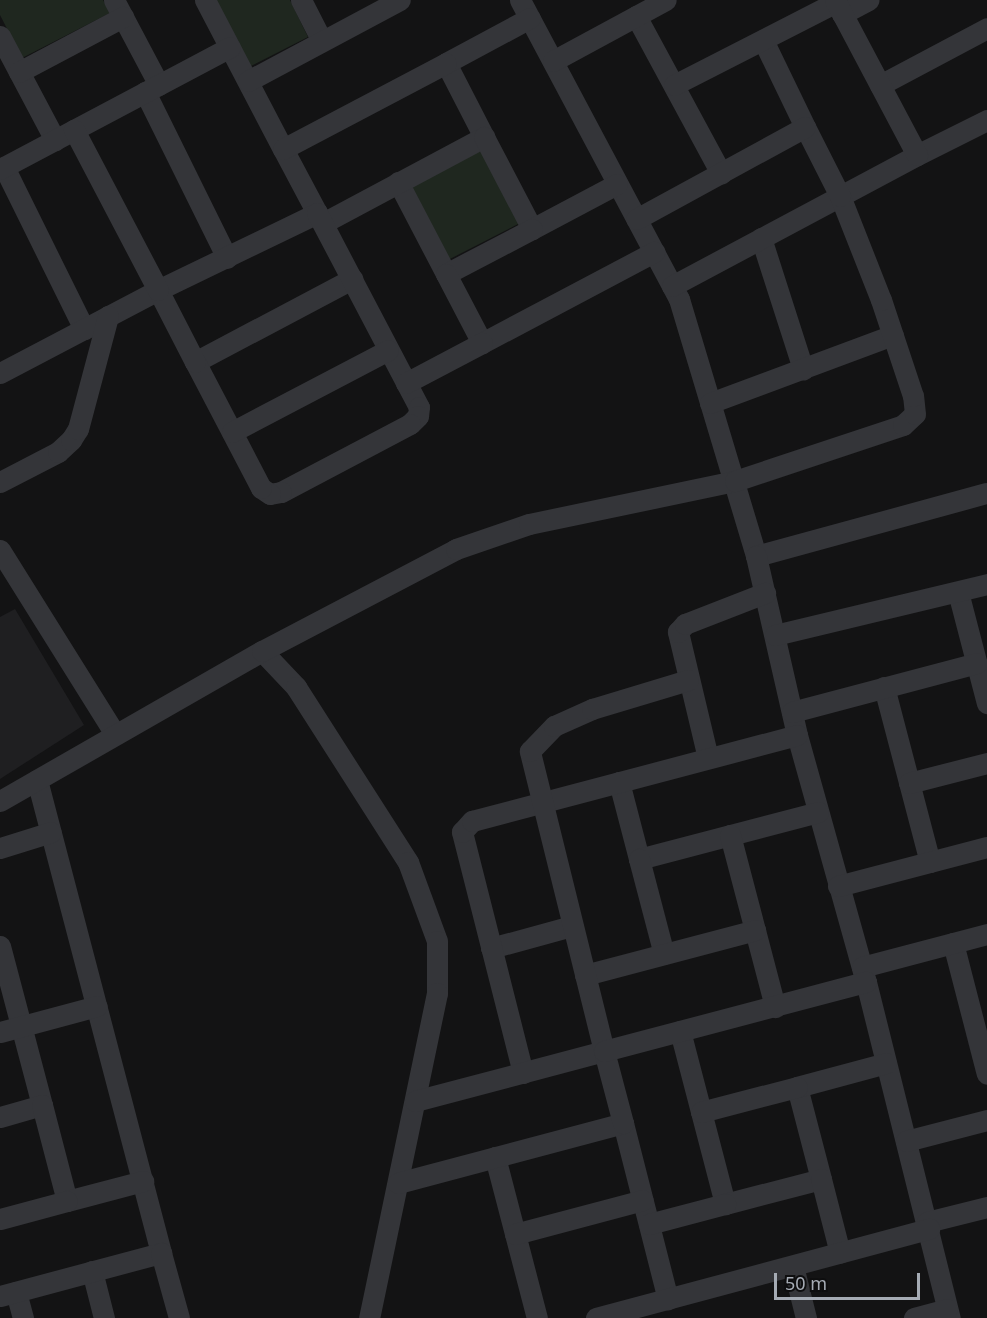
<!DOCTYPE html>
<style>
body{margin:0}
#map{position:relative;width:987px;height:1318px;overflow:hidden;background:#131314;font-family:"Noto Sans",sans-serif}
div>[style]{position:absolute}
.built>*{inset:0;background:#1f1f21}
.green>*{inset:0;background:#1f271f}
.street>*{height:21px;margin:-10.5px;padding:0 10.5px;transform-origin:10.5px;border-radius:10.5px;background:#343539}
span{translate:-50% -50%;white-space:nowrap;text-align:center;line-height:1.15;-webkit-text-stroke:5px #0e0e0f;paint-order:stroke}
.scale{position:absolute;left:774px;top:1273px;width:146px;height:27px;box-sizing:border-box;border:3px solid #a5abb4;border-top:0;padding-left:8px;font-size:18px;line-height:21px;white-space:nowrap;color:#a5abb4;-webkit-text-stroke:4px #0e0e0f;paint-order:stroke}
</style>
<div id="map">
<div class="built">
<i style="clip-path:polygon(15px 609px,84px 725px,0 779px,0 617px)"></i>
</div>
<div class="green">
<i style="clip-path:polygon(0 0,103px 0,110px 13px,22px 58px,0 15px)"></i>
<i style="clip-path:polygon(216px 0,290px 0,308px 37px,249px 67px)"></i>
<i style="clip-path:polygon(483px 149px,520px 223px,446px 261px,409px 187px)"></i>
</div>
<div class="street">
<i style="left:114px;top:0;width:96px;rotate:62.1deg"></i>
<i style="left:205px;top:0;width:168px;rotate:62.4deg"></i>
<i style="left:301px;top:0;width:46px;rotate:62.9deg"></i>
<i style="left:520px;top:0;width:339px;rotate:62deg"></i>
<i style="left:679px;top:299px;width:268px;rotate:73.3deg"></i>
<i style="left:756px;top:556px;width:239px;rotate:-15.3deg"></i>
<i style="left:842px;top:14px;width:30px;rotate:-28deg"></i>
<i style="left:636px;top:16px;width:179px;rotate:61.6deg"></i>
<i style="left:0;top:36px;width:118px;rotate:62.1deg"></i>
<i style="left:763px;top:40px;width:97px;rotate:64.2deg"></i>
<i style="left:553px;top:61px;width:128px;rotate:-28.4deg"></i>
<i style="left:19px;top:72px;width:118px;rotate:-27.9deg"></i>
<i style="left:248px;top:81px;width:172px;rotate:-28.1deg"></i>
<i style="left:674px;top:85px;width:182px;rotate:-27.1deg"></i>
<i style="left:880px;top:85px;width:121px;rotate:-28deg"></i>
<i style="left:145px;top:92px;width:185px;rotate:63.7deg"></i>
<i style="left:484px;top:137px;width:83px;rotate:-117.2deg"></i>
<i style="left:446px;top:63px;width:95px;rotate:-28.2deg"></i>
<i style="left:917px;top:155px;width:78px;rotate:-26.6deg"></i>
<i style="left:4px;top:167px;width:181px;rotate:63.7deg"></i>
<i style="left:0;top:169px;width:260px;rotate:-27.9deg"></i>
<i style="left:398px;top:182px;width:104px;rotate:62.4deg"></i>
<i style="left:317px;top:213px;width:72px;rotate:-118deg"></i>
<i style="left:283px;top:149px;width:184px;rotate:-27.8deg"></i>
<i style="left:323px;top:223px;width:183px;rotate:-28.1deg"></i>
<i style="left:484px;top:137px;width:104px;rotate:62.4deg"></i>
<i style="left:532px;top:229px;width:96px;rotate:-27.9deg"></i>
<i style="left:532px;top:229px;width:97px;rotate:152.4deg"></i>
<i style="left:446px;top:274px;width:78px;rotate:62.4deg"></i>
<i style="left:482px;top:343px;width:195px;rotate:-27.9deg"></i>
<i style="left:761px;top:238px;width:138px;rotate:72.2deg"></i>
<i style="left:672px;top:286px;width:278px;rotate:-28.1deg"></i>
<i style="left:917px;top:155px;width:175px;rotate:-117.9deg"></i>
<i style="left:195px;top:362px;width:178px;rotate:-27.9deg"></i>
<i style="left:0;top:373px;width:178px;rotate:-27.7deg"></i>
<i style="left:158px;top:290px;width:177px;rotate:-25.8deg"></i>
<i style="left:317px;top:213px;width:219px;rotate:62.3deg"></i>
<i style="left:419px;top:407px;width:9px;rotate:96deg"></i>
<i style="left:418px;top:416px;width:11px;rotate:135deg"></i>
<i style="left:410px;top:424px;width:146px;rotate:152.2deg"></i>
<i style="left:281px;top:492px;width:11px;rotate:170deg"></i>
<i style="left:270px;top:494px;width:11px;rotate:-146deg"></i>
<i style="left:261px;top:488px;width:142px;rotate:-117.6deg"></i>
<i style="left:195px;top:362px;width:81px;rotate:-117.2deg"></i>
<i style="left:158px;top:290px;width:181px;rotate:-117.7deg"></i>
<i style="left:406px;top:383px;width:86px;rotate:-27.8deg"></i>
<i style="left:710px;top:403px;width:195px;rotate:-20.4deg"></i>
<i style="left:232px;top:432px;width:176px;rotate:-27.7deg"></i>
<i style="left:0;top:482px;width:65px;rotate:-27.3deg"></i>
<i style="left:58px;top:452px;width:18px;rotate:-43deg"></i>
<i style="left:71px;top:440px;width:13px;rotate:-58deg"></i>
<i style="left:78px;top:429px;width:117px;rotate:-75.1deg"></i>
<i style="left:0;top:550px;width:217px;rotate:58deg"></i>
<i style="left:756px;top:556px;width:184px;rotate:77.1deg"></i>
<i style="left:797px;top:735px;width:256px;rotate:74.4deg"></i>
<i style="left:866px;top:982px;width:346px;rotate:76deg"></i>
<i style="left:958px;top:592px;width:115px;rotate:75.4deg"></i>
<i style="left:775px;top:635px;width:218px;rotate:-13.5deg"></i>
<i style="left:262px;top:651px;width:50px;rotate:46.6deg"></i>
<i style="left:296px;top:687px;width:208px;rotate:57.4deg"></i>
<i style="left:408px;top:862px;width:84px;rotate:69.8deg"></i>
<i style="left:437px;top:941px;width:52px;rotate:90deg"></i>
<i style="left:437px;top:993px;width:332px;rotate:101.8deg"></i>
<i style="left:884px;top:687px;width:181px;rotate:75.3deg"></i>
<i style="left:792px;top:712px;width:191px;rotate:-14.8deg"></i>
<i style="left:708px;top:758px;width:130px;rotate:-103.4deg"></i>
<i style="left:678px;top:632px;width:11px;rotate:-49deg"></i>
<i style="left:685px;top:624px;width:86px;rotate:-21.2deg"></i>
<i style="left:37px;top:780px;width:489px;rotate:75.3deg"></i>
<i style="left:619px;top:782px;width:80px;rotate:75.4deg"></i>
<i style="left:639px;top:859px;width:185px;rotate:-14.7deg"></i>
<i style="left:909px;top:783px;width:81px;rotate:-14.4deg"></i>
<i style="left:0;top:801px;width:302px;rotate:-29.8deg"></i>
<i style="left:262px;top:651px;width:219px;rotate:-27.7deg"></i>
<i style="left:456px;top:549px;width:77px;rotate:-18.9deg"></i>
<i style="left:529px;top:524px;width:210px;rotate:-11.8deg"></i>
<i style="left:735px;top:481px;width:177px;rotate:-18.4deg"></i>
<i style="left:903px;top:425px;width:16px;rotate:-43deg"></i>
<i style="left:915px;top:414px;width:18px;rotate:-96deg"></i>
<i style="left:913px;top:396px;width:101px;rotate:-108.4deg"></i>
<i style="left:881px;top:300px;width:112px;rotate:-111.5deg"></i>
<i style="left:840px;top:196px;width:77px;rotate:-116.9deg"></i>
<i style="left:805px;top:127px;width:192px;rotate:151.4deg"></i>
<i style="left:730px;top:835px;width:178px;rotate:75.3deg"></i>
<i style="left:0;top:848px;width:53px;rotate:-17.4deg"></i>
<i style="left:639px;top:859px;width:98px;rotate:75.3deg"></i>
<i style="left:838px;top:886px;width:154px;rotate:-14.7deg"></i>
<i style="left:953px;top:943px;width:135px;rotate:75.5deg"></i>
<i style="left:0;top:946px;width:164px;rotate:75.2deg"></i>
<i style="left:42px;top:1105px;width:44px;rotate:164.1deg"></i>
<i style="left:491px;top:948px;width:84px;rotate:-15.2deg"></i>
<i style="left:862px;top:967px;width:129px;rotate:-14.8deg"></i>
<i style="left:585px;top:975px;width:176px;rotate:-14.8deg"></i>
<i style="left:680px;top:1031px;width:179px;rotate:75.4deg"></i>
<i style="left:725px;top:1204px;width:99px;rotate:-14.6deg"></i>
<i style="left:821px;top:1179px;width:95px;rotate:-104.6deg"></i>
<i style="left:797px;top:1087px;width:92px;rotate:-15.1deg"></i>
<i style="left:0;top:1032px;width:100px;rotate:-15deg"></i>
<i style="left:523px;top:1073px;width:249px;rotate:-104.2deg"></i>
<i style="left:462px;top:832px;width:15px;rotate:-48deg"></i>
<i style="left:472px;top:821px;width:336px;rotate:-14.8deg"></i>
<i style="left:415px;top:1101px;width:196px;rotate:-14.8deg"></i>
<i style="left:604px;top:1051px;width:309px;rotate:-103.9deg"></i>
<i style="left:530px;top:751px;width:35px;rotate:-46deg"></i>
<i style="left:554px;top:726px;width:42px;rotate:-24.1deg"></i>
<i style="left:592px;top:709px;width:100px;rotate:-16.8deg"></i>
<i style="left:42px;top:1105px;width:99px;rotate:75.4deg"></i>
<i style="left:67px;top:1201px;width:79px;rotate:-14.7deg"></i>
<i style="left:701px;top:1112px;width:99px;rotate:-14.6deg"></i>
<i style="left:623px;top:1123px;width:182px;rotate:75.7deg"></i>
<i style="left:906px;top:1141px;width:84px;rotate:-14.5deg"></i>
<i style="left:495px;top:1157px;width:166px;rotate:75.4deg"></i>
<i style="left:821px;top:1179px;width:76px;rotate:75.6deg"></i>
<i style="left:398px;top:1183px;width:233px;rotate:-14.9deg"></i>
<i style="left:623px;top:1123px;width:74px;rotate:-104.8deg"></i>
<i style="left:604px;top:1051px;width:271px;rotate:-14.8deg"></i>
<i style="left:0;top:1219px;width:69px;rotate:-15deg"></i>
<i style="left:927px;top:1222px;width:62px;rotate:-14deg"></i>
<i style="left:649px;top:1224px;width:79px;rotate:-14.7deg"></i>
<i style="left:515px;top:1234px;width:132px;rotate:-14.9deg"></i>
<i style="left:793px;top:1266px;width:54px;rotate:76deg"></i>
<i style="left:92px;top:1271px;width:49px;rotate:75.7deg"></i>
<i style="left:16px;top:1292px;width:27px;rotate:75deg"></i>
<i style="left:0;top:1296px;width:167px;rotate:-15deg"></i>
<i style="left:161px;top:1253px;width:67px;rotate:74.5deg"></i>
<i style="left:596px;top:1318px;width:345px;rotate:-15deg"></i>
<i style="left:914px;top:1318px;width:34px;rotate:-15deg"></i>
</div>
<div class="scale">50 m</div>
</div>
